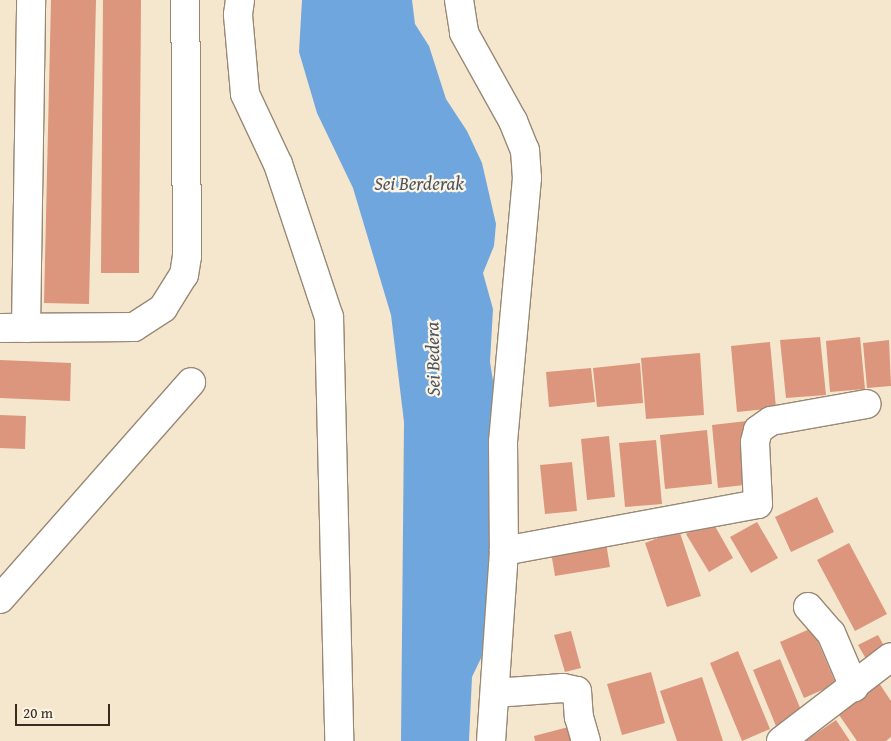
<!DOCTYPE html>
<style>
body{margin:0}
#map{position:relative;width:891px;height:741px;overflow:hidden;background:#f5e7cd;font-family:"Gentium Book Plus",serif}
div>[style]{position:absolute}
.water>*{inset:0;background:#6fa6de}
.building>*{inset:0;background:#db967d}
.roads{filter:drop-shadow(1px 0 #988876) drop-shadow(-1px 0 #988876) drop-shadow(0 1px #988876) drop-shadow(0 -1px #988876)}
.minor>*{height:28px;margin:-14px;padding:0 14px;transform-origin:14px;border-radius:14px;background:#fff}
span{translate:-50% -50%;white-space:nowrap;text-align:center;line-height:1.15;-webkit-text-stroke:4.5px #fcf5e5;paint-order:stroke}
.water-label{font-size:19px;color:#4d5561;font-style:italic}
.scale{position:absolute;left:15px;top:704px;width:95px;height:22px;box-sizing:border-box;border:2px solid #3b2a1e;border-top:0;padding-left:6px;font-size:15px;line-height:18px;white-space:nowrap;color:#3b2a1e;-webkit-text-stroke:4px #fcf5e5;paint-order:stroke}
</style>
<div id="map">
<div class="water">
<i style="clip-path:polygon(302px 0,412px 0,415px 24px,429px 46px,446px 99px,467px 131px,482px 163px,496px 224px,494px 246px,483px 273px,493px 309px,490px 362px,496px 400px,494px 631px,472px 677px,469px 741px,401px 741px,404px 422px,391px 315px,353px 188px,317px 113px,299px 52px)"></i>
</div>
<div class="building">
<i style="clip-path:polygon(51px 0,96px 0,89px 304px,44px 303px)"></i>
<i style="clip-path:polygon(103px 0,141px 0,139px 273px,101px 273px)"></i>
<i style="clip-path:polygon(820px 337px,826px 395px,786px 398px,780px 340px)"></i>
<i style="clip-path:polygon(860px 337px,865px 389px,830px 392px,826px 341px)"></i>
<i style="clip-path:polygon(889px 340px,891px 386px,867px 388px,863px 343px)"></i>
<i style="clip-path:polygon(770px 342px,776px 408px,737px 412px,731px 346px)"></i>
<i style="clip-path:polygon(700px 353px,704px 415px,646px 419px,641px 358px)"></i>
<i style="clip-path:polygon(0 360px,71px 363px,70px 401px,0 398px)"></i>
<i style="clip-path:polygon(640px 363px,643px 403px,597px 407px,593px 368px)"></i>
<i style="clip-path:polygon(591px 368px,595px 402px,549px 407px,546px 372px)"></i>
<i style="clip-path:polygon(0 415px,26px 416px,25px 449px,0 448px)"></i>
<i style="clip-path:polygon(747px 421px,753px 484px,718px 488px,712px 425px)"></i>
<i style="clip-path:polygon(707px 430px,712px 484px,665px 489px,660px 435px)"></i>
<i style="clip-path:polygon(609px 436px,615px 497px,587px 500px,581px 439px)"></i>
<i style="clip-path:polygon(656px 440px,662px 504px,625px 507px,619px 443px)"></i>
<i style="clip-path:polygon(572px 462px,577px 511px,545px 514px,540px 465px)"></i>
<i style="clip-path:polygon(817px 497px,834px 532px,791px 552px,775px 517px)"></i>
<i style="clip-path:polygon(711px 519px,733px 558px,709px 572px,686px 534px)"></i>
<i style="clip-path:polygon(757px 522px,778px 558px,751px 573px,730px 537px)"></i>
<i style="clip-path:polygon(679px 530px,701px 596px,667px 607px,645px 543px)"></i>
<i style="clip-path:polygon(605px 537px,610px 567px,555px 576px,550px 546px)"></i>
<i style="clip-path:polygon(849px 543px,887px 614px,855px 631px,817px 560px)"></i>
<i style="clip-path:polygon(812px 628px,836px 684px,804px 698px,780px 642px)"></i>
<i style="clip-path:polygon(571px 631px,581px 668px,565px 672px,554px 635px)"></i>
<i style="clip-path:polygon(878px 635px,888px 653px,869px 664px,858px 645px)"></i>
<i style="clip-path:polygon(738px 651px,770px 729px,742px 741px,710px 663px)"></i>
<i style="clip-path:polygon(780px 659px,803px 715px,776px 726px,753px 670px)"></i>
<i style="clip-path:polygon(651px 672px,665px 723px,622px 735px,607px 684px)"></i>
<i style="clip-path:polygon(702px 677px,723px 741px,677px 741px,660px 691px)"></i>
<i style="clip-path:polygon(877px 680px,891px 701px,891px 737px,886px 741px,857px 741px,835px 709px)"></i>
<i style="clip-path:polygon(836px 720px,850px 741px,805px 741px)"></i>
<i style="clip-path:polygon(576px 725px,580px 741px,535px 741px,534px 736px)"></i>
</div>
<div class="roads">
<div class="minor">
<i style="left:240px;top:0;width:15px;rotate:98deg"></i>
<i style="left:238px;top:15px;width:79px;rotate:84.9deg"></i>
<i style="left:245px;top:94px;width:77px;rotate:64.8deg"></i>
<i style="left:278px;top:164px;width:161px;rotate:71.6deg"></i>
<i style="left:329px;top:317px;width:424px;rotate:88.6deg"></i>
<i style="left:459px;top:0;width:33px;rotate:81deg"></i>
<i style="left:464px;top:33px;width:101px;rotate:60.9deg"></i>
<i style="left:513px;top:121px;width:31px;rotate:68deg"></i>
<i style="left:525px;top:150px;width:28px;rotate:86deg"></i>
<i style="left:527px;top:178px;width:265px;rotate:95.2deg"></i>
<i style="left:503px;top:442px;width:109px;rotate:89.5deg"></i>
<i style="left:504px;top:551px;width:190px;rotate:93.9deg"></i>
<i style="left:0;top:328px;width:134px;rotate:-0.4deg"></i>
<i style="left:134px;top:327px;width:35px;rotate:-33deg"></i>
<i style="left:163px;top:308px;width:39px;rotate:-58deg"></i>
<i style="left:184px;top:275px;width:19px;rotate:-81deg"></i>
<i style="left:187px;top:256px;width:256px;rotate:-90.4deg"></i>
<i style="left:26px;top:328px;width:328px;rotate:-89.1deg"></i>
<i style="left:504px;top:551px;width:258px;rotate:-10.5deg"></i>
<i style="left:758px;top:504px;width:62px;rotate:-92.8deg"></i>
<i style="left:755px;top:442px;width:12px;rotate:-76deg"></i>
<i style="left:758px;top:430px;width:16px;rotate:-35deg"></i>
<i style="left:771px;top:421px;width:97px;rotate:-10.1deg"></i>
<i style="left:0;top:599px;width:289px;rotate:-48.6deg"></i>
<i style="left:808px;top:607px;width:35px;rotate:49deg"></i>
<i style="left:831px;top:633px;width:59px;rotate:66.9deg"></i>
<i style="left:495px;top:693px;width:68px;rotate:-4.2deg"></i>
<i style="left:563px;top:688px;width:14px;rotate:12deg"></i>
<i style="left:577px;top:691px;width:26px;rotate:86deg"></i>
<i style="left:579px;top:717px;width:25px;rotate:74deg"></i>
<i style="left:781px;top:741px;width:138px;rotate:-37.4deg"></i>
</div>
</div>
<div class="water-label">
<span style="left:419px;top:184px">Sei Berderak</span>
<span style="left:433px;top:359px;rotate:-91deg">Sei Bedera</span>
</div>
<div class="scale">20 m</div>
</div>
